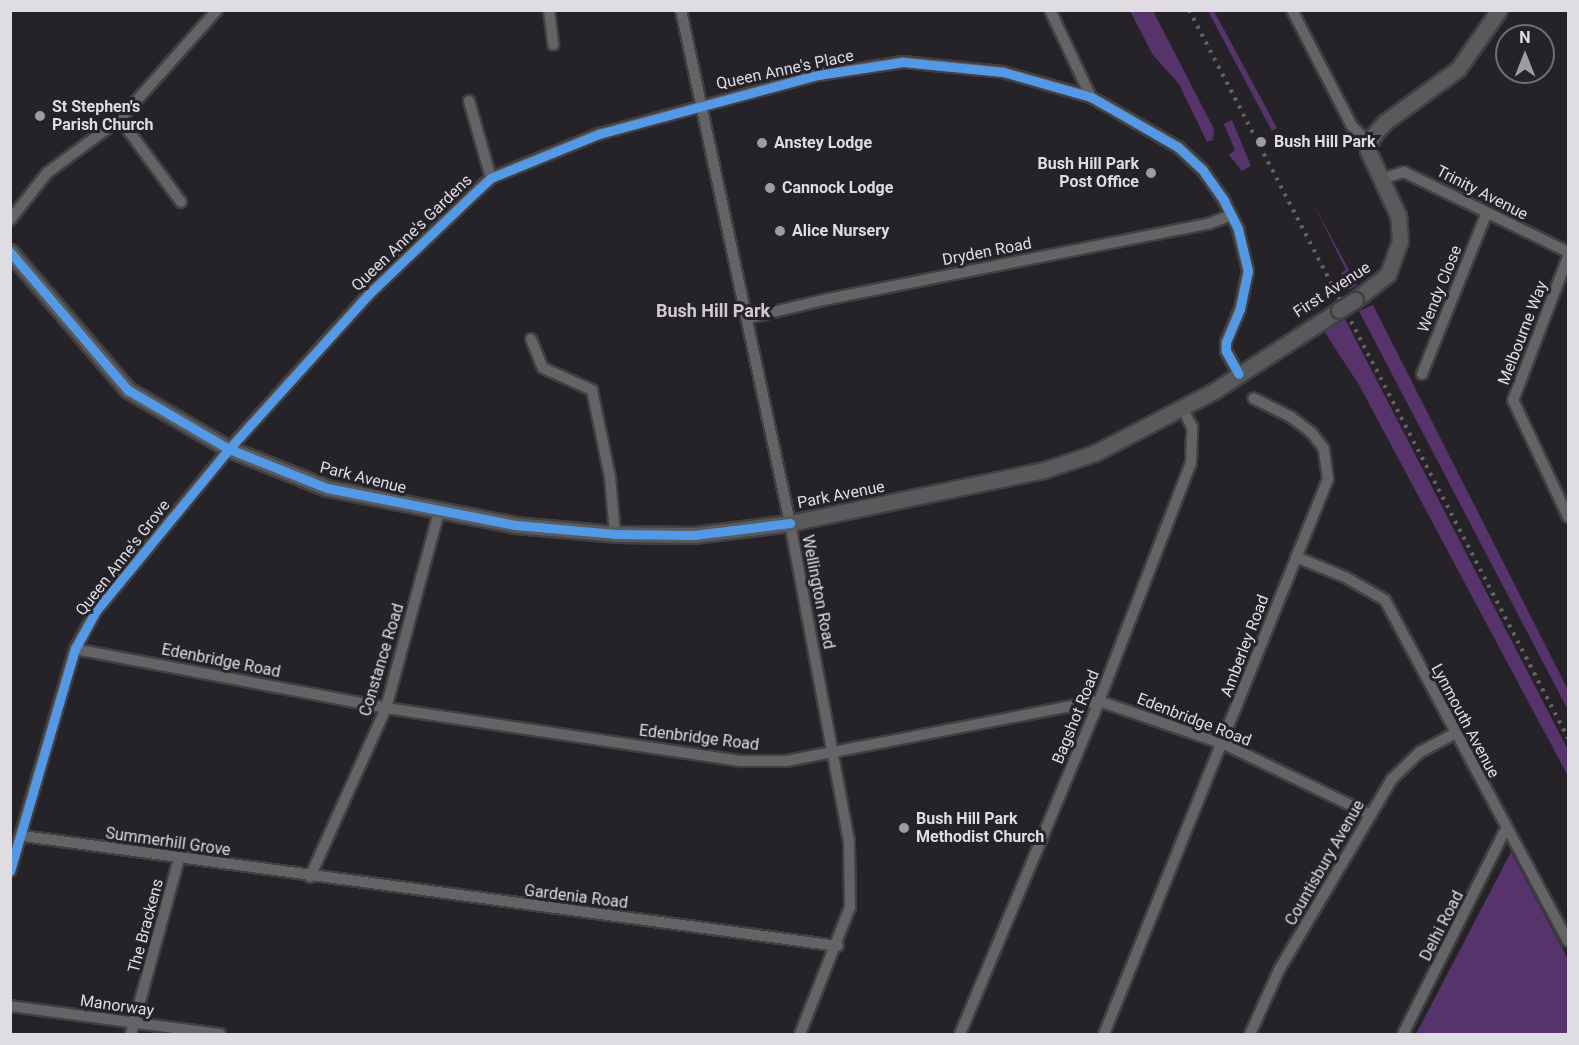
<!DOCTYPE html>
<style>
body{margin:0}
#map{position:relative;width:1579px;height:1045px;overflow:hidden;background:#262328;font-family:Roboto,sans-serif}
div>[style]{position:absolute}
.green>*{inset:0;background:#57336c}
.roads{filter:drop-shadow(2px 0 #413f42) drop-shadow(-2px 0 #413f42) drop-shadow(0 2px #413f42) drop-shadow(0 -2px #413f42)}
.street>*{height:10px;margin:-5px;padding:0 5px;transform-origin:5px;border-radius:5px;background:#646365}
.secondary>*{height:15px;margin:-7.5px;padding:0 7.5px;transform-origin:7.5px;border-radius:7.5px;background:#595a5b}
.rail>*{height:4px;margin-top:-2px;transform-origin:0;background:repeating-linear-gradient(90deg,#646265 0 3px,transparent 0 9px)}
.bridges{filter:drop-shadow(2px 0 #413f42) drop-shadow(-2px 0 #413f42) drop-shadow(0 2px #413f42) drop-shadow(0 -2px #413f42)}
.secondary-bridge>*{height:15px;margin:-7.5px;padding:0 7.5px;transform-origin:7.5px;border-radius:7.5px;background:#595a5b}
.cycleway>*{height:9px;margin:-4.5px;padding:0 4.5px;transform-origin:4.5px;border-radius:4.5px;background:#5399e6}
.dots>*{width:16px;height:16px;translate:-50% -50%;box-sizing:border-box;border:3px solid #262229;border-radius:50%}
span{translate:-50% -50%;white-space:nowrap;text-align:center;line-height:1.15;-webkit-text-stroke:6px #262229;paint-order:stroke}
.street-label{font-size:16px;color:#dfdde1}
.poi-label{font-size:16px;color:#dfdde1;font-weight:700}
.left{translate:0 -50%;text-align:left}
.right{translate:-100% -50%;text-align:right}
.neighbourhood-label{font-size:18px;color:#cec9d2;font-weight:700}
.frame{position:absolute;inset:0;border:12px solid #dfdde1;pointer-events:none}
.north{position:absolute;left:1495px;top:24px;width:60px;height:60px;box-sizing:border-box;background:#262229;border:2px solid #706d73;border-radius:50%;rotate:0deg;font-size:16px;font-weight:700;line-height:24px;text-align:center;color:#dfdde1}
.north::after{content:'';display:block;margin:auto;width:21px;height:27px;background:#9e9ca0;clip-path:polygon(50% 0,100% 100%,50% 72%,0 100%)}
</style>
<div id="map">
<div class="green">
<i style="clip-path:polygon(1130px 11px,1153px 11px,1214px 129px,1213px 140px,1207px 142px,1179px 84px,1153px 55px)"></i>
<i style="clip-path:polygon(1208px 11px,1214px 11px,1277px 128px,1272px 131px)"></i>
<i style="clip-path:polygon(1232px 120px,1251px 166px,1242px 171px,1229px 155px,1235px 150px,1224px 124px)"></i>
<i style="clip-path:polygon(1314px 205px,1357px 285px,1349px 290px,1341px 273px,1346px 270px)"></i>
<i style="clip-path:polygon(1373px 305px,1568px 690px,1568px 710px,1359px 311px)"></i>
<i style="clip-path:polygon(1345px 319px,1568px 750px,1568px 776px,1359px 385px,1324px 331px)"></i>
<i style="clip-path:polygon(1511px 852px,1568px 959px,1568px 1034px,1416px 1034px)"></i>
</div>
<div class="roads">
<div class="street">
<i style="left:549px;top:10px;width:35px;rotate:83deg"></i>
<i style="left:681px;top:10px;width:524px;rotate:78deg"></i>
<i style="left:790px;top:523px;width:323px;rotate:79.5deg"></i>
<i style="left:849px;top:841px;width:66px;rotate:89.1deg"></i>
<i style="left:850px;top:907px;width:136px;rotate:111.5deg"></i>
<i style="left:1050px;top:10px;width:96px;rotate:64.8deg"></i>
<i style="left:1292px;top:10px;width:131px;rotate:62.7deg"></i>
<i style="left:1352px;top:126px;width:24px;rotate:45deg"></i>
<i style="left:469px;top:101px;width:80px;rotate:74.1deg"></i>
<i style="left:120px;top:119px;width:103px;rotate:53.7deg"></i>
<i style="left:1381px;top:179px;width:24px;rotate:-17deg"></i>
<i style="left:1404px;top:172px;width:182px;rotate:26deg"></i>
<i style="left:10px;top:220px;width:60px;rotate:-51.8deg"></i>
<i style="left:47px;top:173px;width:91px;rotate:-36.5deg"></i>
<i style="left:120px;top:119px;width:146px;rotate:-48.3deg"></i>
<i style="left:1568px;top:257px;width:153px;rotate:111deg"></i>
<i style="left:1513px;top:400px;width:129px;rotate:64.8deg"></i>
<i style="left:748px;top:318px;width:82px;rotate:-13.4deg"></i>
<i style="left:828px;top:299px;width:387px;rotate:-11.2deg"></i>
<i style="left:1208px;top:224px;width:25px;rotate:-21deg"></i>
<i style="left:531px;top:339px;width:31px;rotate:68deg"></i>
<i style="left:543px;top:368px;width:54px;rotate:24.2deg"></i>
<i style="left:592px;top:390px;width:89px;rotate:78.3deg"></i>
<i style="left:610px;top:477px;width:57px;rotate:85deg"></i>
<i style="left:1422px;top:374px;width:171px;rotate:-68.1deg"></i>
<i style="left:1296px;top:557px;width:53px;rotate:22.2deg"></i>
<i style="left:1345px;top:577px;width:46px;rotate:29.9deg"></i>
<i style="left:1385px;top:600px;width:387px;rotate:61.8deg"></i>
<i style="left:75px;top:649px;width:317px;rotate:10.7deg"></i>
<i style="left:386px;top:708px;width:360px;rotate:8.5deg"></i>
<i style="left:742px;top:761px;width:44px"></i>
<i style="left:786px;top:761px;width:319px;rotate:-10.9deg"></i>
<i style="left:1099px;top:701px;width:132px;rotate:19deg"></i>
<i style="left:1224px;top:744px;width:163px;rotate:25.8deg"></i>
<i style="left:23px;top:836px;width:822px;rotate:7.69deg"></i>
<i style="left:10px;top:871px;width:231px;rotate:-73.7deg"></i>
<i style="left:75px;top:649px;width:43px;rotate:-61.1deg"></i>
<i style="left:96px;top:611px;width:210px;rotate:-50.6deg"></i>
<i style="left:229px;top:449px;width:207px;rotate:-47.9deg"></i>
<i style="left:368px;top:295px;width:153px;rotate:-43.7deg"></i>
<i style="left:479px;top:189px;width:16px;rotate:-43deg"></i>
<i style="left:491px;top:178px;width:117px;rotate:-22.2deg"></i>
<i style="left:599px;top:134px;width:227px;rotate:-15.1deg"></i>
<i style="left:818px;top:75px;width:86px;rotate:-8.7deg"></i>
<i style="left:903px;top:62px;width:100px;rotate:5.7deg"></i>
<i style="left:1003px;top:72px;width:91px;rotate:15.9deg"></i>
<i style="left:1091px;top:97px;width:100px;rotate:29.9deg"></i>
<i style="left:1178px;top:147px;width:33px;rotate:43deg"></i>
<i style="left:1202px;top:169px;width:39px;rotate:55deg"></i>
<i style="left:1224px;top:201px;width:31px;rotate:63deg"></i>
<i style="left:1238px;top:229px;width:43px;rotate:76.6deg"></i>
<i style="left:1248px;top:271px;width:39px;rotate:102deg"></i>
<i style="left:1240px;top:309px;width:36px;rotate:113deg"></i>
<i style="left:1226px;top:342px;width:9px;rotate:90deg"></i>
<i style="left:1226px;top:351px;width:26px;rotate:61deg"></i>
<i style="left:310px;top:877px;width:185px;rotate:-65.8deg"></i>
<i style="left:386px;top:708px;width:203px;rotate:-74.9deg"></i>
<i style="left:10px;top:1006px;width:212px;rotate:7.6deg"></i>
<i style="left:131px;top:1034px;width:181px;rotate:-74.7deg"></i>
<i style="left:960px;top:1034px;width:361px;rotate:-67.3deg"></i>
<i style="left:1099px;top:701px;width:255px;rotate:-68.9deg"></i>
<i style="left:1191px;top:463px;width:36px;rotate:-88deg"></i>
<i style="left:1192px;top:427px;width:22px;rotate:-117deg"></i>
<i style="left:1104px;top:1034px;width:598px;rotate:-68.02deg"></i>
<i style="left:1328px;top:479px;width:30px;rotate:-98deg"></i>
<i style="left:1324px;top:449px;width:20px;rotate:-127deg"></i>
<i style="left:1312px;top:433px;width:26px;rotate:-143deg"></i>
<i style="left:1291px;top:417px;width:42px;rotate:-153.4deg"></i>
<i style="left:1250px;top:1034px;width:70px;rotate:-65.6deg"></i>
<i style="left:1279px;top:970px;width:222px;rotate:-59.4deg"></i>
<i style="left:1392px;top:779px;width:39px;rotate:-44deg"></i>
<i style="left:1420px;top:752px;width:40px;rotate:-28deg"></i>
<i style="left:1403px;top:1034px;width:228px;rotate:-63.4deg"></i>
</div>
<div class="secondary">
<i style="left:10px;top:252px;width:182px;rotate:49.5deg"></i>
<i style="left:128px;top:390px;width:117px;rotate:30.3deg"></i>
<i style="left:229px;top:449px;width:105px;rotate:21.7deg"></i>
<i style="left:327px;top:488px;width:192px;rotate:11.1deg"></i>
<i style="left:515px;top:525px;width:100px;rotate:5.1deg"></i>
<i style="left:615px;top:534px;width:79px;rotate:0.7deg"></i>
<i style="left:694px;top:535px;width:97px;rotate:-7.1deg"></i>
<i style="left:790px;top:523px;width:259px;rotate:-11.8deg"></i>
<i style="left:1044px;top:470px;width:54px;rotate:-18.4deg"></i>
<i style="left:1095px;top:453px;width:134px;rotate:-27.5deg"></i>
<i style="left:1214px;top:391px;width:149px;rotate:-32.9deg"></i>
<i style="left:1355px;top:300px;width:42px;rotate:-38.2deg"></i>
<i style="left:1388px;top:274px;width:35px;rotate:-70deg"></i>
<i style="left:1400px;top:241px;width:26px;rotate:-94deg"></i>
<i style="left:1398px;top:215px;width:71px;rotate:-115.1deg"></i>
<i style="left:1368px;top:151px;width:15px;rotate:-74deg"></i>
<i style="left:1372px;top:137px;width:20px;rotate:-49deg"></i>
<i style="left:1385px;top:122px;width:90px;rotate:-36deg"></i>
<i style="left:1458px;top:69px;width:72px;rotate:-55.2deg"></i>
</div>
</div>
<div class="rail">
<i style="left:1189px;top:10px;width:821px;rotate:62.5deg"></i>
</div>
<div class="bridges">
<div class="secondary-bridge">
<i style="left:1339px;top:310px;width:19px;rotate:-32deg"></i>
</div>
</div>
<div class="cycleway">
<i style="left:10px;top:252px;width:182px;rotate:49.5deg"></i>
<i style="left:128px;top:390px;width:117px;rotate:30.3deg"></i>
<i style="left:229px;top:449px;width:105px;rotate:21.7deg"></i>
<i style="left:327px;top:488px;width:192px;rotate:11.1deg"></i>
<i style="left:515px;top:525px;width:100px;rotate:5.1deg"></i>
<i style="left:615px;top:534px;width:79px;rotate:0.7deg"></i>
<i style="left:694px;top:535px;width:97px;rotate:-7.1deg"></i>
<i style="left:10px;top:871px;width:231px;rotate:-73.7deg"></i>
<i style="left:75px;top:649px;width:43px;rotate:-61.1deg"></i>
<i style="left:96px;top:611px;width:210px;rotate:-50.6deg"></i>
<i style="left:229px;top:449px;width:207px;rotate:-47.9deg"></i>
<i style="left:368px;top:295px;width:153px;rotate:-43.7deg"></i>
<i style="left:479px;top:189px;width:16px;rotate:-43deg"></i>
<i style="left:491px;top:178px;width:117px;rotate:-22.2deg"></i>
<i style="left:599px;top:134px;width:227px;rotate:-15.1deg"></i>
<i style="left:818px;top:75px;width:86px;rotate:-8.7deg"></i>
<i style="left:903px;top:62px;width:100px;rotate:5.7deg"></i>
<i style="left:1003px;top:72px;width:91px;rotate:15.9deg"></i>
<i style="left:1091px;top:97px;width:100px;rotate:29.9deg"></i>
<i style="left:1178px;top:147px;width:33px;rotate:43deg"></i>
<i style="left:1202px;top:169px;width:39px;rotate:55deg"></i>
<i style="left:1224px;top:201px;width:31px;rotate:63deg"></i>
<i style="left:1238px;top:229px;width:43px;rotate:76.6deg"></i>
<i style="left:1248px;top:271px;width:39px;rotate:102deg"></i>
<i style="left:1240px;top:309px;width:36px;rotate:113deg"></i>
<i style="left:1226px;top:342px;width:9px;rotate:90deg"></i>
<i style="left:1226px;top:351px;width:26px;rotate:61deg"></i>
</div>
<div class="dots">
<i style="left:40px;top:116px;background:#9e9ca0"></i>
<i style="left:1261px;top:142px;background:#9e9ca0"></i>
<i style="left:762px;top:143px;background:#9e9ca0"></i>
<i style="left:1151px;top:173px;background:#9e9ca0"></i>
<i style="left:770px;top:188px;background:#9e9ca0"></i>
<i style="left:780px;top:231px;background:#9e9ca0"></i>
<i style="left:904px;top:828px;background:#9e9ca0"></i>
</div>
<div class="street-label">
<span style="left:785px;top:70px;rotate:-12deg">Queen Anne's Place</span>
<span style="left:1482px;top:193px;rotate:27deg">Trinity Avenue</span>
<span style="left:412px;top:233px;rotate:-44deg">Queen Anne's Gardens</span>
<span style="left:987px;top:252px;rotate:-11deg">Dryden Road</span>
<span style="left:1440px;top:289px;rotate:-68deg">Wendy Close</span>
<span style="left:1332px;top:290px;rotate:-33deg">First Avenue</span>
<span style="left:1523px;top:333px;rotate:-69deg">Melbourne Way</span>
<span style="left:363px;top:478px;rotate:14deg">Park Avenue</span>
<span style="left:841px;top:495px;rotate:-11deg">Park Avenue</span>
<span style="left:123px;top:558px;rotate:-52deg">Queen Anne's Grove</span>
<span style="left:818px;top:592px;rotate:79deg">Wellington Road</span>
<span style="left:1245px;top:646px;rotate:-69deg">Amberley Road</span>
<span style="left:382px;top:660px;rotate:-73deg">Constance Road</span>
<span style="left:221px;top:661px;rotate:11deg">Edenbridge Road</span>
<span style="left:1076px;top:717px;rotate:-68deg">Bagshot Road</span>
<span style="left:1194px;top:720px;rotate:21deg">Edenbridge Road</span>
<span style="left:1465px;top:721px;rotate:62deg">Lynmouth Avenue</span>
<span style="left:699px;top:738px;rotate:7deg">Edenbridge Road</span>
<span style="left:168px;top:842px;rotate:8deg">Summerhill Grove</span>
<span style="left:1325px;top:863px;rotate:-60deg">Countisbury Avenue</span>
<span style="left:576px;top:897px;rotate:7deg">Gardenia Road</span>
<span style="left:146px;top:926px;rotate:-75deg">The Brackens</span>
<span style="left:1442px;top:926px;rotate:-63deg">Delhi Road</span>
<span style="left:117px;top:1006px;rotate:8deg">Manorway</span>
</div>
<div class="poi-label">
<span class="left" style="left:52px;top:116px">St Stephen's<br>Parish Church</span>
<span class="left" style="left:1274px;top:142px">Bush Hill Park</span>
<span class="left" style="left:774px;top:143px">Anstey Lodge</span>
<span class="right" style="left:1139px;top:173px">Bush Hill Park<br>Post Office</span>
<span class="left" style="left:782px;top:188px">Cannock Lodge</span>
<span class="left" style="left:792px;top:231px">Alice Nursery</span>
<span class="left" style="left:916px;top:828px">Bush Hill Park<br>Methodist Church</span>
</div>
<div class="neighbourhood-label">
<span style="left:713px;top:311px">Bush Hill Park</span>
</div>
<div class="frame"></div>
<div class="north">N</div>
</div>
